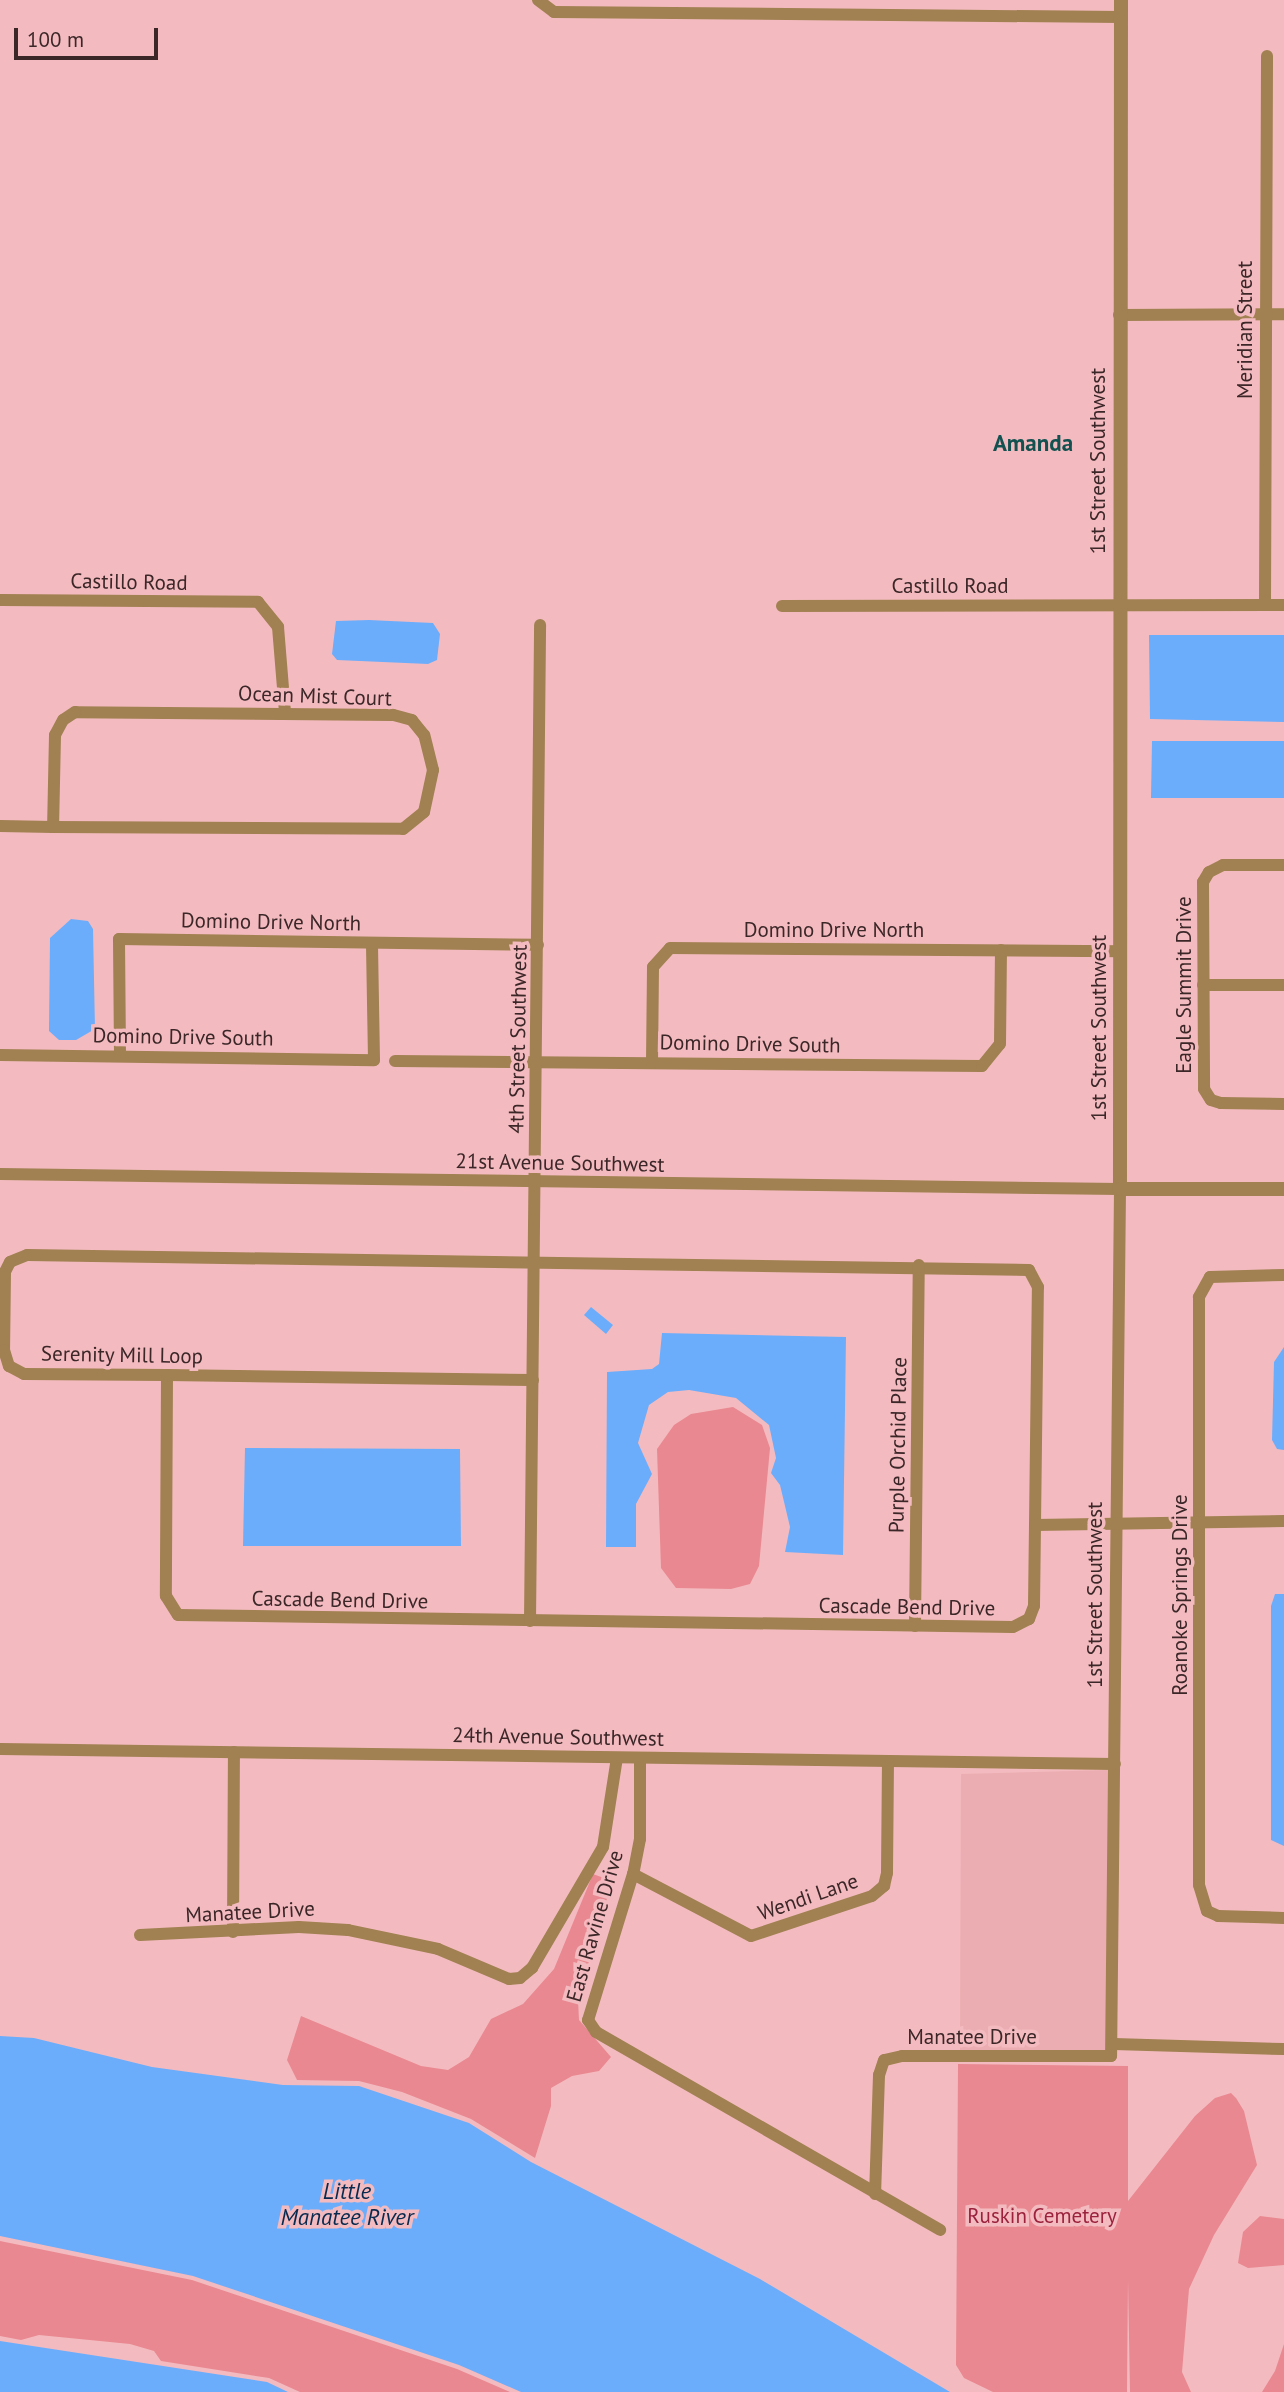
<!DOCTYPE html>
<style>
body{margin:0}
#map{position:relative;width:1284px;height:2392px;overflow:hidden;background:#f3bbbf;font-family:"PT Sans",sans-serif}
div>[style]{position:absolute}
.built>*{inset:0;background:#ebadb1}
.green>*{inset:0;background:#e98891}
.water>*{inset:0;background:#6cadfb}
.minor>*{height:12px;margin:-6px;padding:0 6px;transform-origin:6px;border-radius:6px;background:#a18052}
.tertiary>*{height:14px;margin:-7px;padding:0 7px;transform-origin:7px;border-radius:7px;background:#a18052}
span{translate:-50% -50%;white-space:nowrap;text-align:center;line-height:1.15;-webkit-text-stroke:7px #f3bbbf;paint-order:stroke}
.street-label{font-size:21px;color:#3b2628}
.park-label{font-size:21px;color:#9b213c}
.neighbourhood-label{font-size:23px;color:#135050;font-weight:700}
.water-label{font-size:23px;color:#082a4f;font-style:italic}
.scale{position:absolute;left:14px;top:28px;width:144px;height:32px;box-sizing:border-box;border:4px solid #3b2628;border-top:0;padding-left:9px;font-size:21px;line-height:24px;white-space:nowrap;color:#3b2628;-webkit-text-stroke:5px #f3bbbf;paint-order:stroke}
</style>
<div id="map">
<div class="built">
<i style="clip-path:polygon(1110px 1770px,1107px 2051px,960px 2050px,961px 1774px)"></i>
</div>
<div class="green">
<i style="clip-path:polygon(733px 1407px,762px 1425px,770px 1448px,759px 1566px,750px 1584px,731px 1589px,676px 1588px,661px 1568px,657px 1449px,674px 1425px,691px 1414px)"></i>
<i style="clip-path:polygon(593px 1874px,612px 1881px,578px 2000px,579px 2020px,611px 2057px,599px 2071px,572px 2076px,551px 2088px,551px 2106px,535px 2158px,471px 2119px,402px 2092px,359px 2081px,297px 2080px,287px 2060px,301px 2016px,421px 2066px,448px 2070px,469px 2057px,491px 2019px,523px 2004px,554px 1969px)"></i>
<i style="clip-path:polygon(958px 2064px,1128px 2066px,1128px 2201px,1195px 2116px,1215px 2098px,1231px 2093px,1236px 2098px,1244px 2111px,1257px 2165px,1214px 2235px,1189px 2289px,1182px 2372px,1191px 2392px,1130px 2392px,1128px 2280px,1127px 2392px,993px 2392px,964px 2378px,956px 2365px)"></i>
<i style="clip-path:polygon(1260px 2216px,1284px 2219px,1284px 2265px,1248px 2268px,1238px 2263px,1243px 2232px)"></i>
<i style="clip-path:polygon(0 2241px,192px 2280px,457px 2369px,510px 2392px,300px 2392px,269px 2378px,161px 2361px,154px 2351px,130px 2344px,39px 2335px,21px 2340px,0 2336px)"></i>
<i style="clip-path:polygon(1284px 2344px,1284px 2392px,1262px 2392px,1275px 2371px)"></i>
</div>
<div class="water">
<i style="clip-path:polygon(369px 620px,433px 623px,440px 634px,437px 660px,428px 664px,337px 660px,332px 654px,336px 621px)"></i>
<i style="clip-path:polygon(1149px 635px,1284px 635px,1284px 722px,1150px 719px)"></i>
<i style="clip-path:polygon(1152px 741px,1284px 741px,1284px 798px,1151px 798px)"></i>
<i style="clip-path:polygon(71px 919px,88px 921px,93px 929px,95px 1029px,76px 1040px,59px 1040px,49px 1031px,50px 938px)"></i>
<i style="clip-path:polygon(591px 1307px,613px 1325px,606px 1334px,584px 1315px)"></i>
<i style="clip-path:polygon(662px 1333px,846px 1337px,843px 1555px,785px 1552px,790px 1527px,780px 1485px,771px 1473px,776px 1458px,769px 1425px,736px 1398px,689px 1390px,668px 1392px,649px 1405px,638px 1443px,652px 1474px,636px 1504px,636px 1547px,606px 1547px,607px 1372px,652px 1369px,659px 1364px)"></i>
<i style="clip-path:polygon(1284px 1347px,1284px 1450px,1277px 1449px,1272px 1440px,1274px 1362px)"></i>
<i style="clip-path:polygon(245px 1448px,460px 1449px,461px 1546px,243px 1546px)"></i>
<i style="clip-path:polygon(1275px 1594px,1284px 1594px,1284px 1846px,1271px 1840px,1271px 1606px)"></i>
<i style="clip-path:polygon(0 2036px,34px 2038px,152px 2067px,283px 2085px,359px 2086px,469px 2123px,531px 2162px,760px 2279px,950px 2392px,521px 2392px,459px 2365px,193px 2276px,0 2236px)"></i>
<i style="clip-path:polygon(0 2341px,267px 2382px,288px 2392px,0 2392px)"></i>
</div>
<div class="minor">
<i style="left:538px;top:0;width:20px;rotate:37deg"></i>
<i style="left:554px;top:12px;width:567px;rotate:0.51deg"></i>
<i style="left:1119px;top:315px;width:165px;rotate:-0.3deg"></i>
<i style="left:0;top:600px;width:258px;rotate:0.4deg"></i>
<i style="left:258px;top:602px;width:32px;rotate:51deg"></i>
<i style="left:278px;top:627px;width:85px;rotate:85.3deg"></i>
<i style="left:1265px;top:605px;width:549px;rotate:-89.79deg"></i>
<i style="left:782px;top:606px;width:502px;rotate:-0.11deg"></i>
<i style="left:0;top:826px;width:53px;rotate:1.1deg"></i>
<i style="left:53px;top:827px;width:350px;rotate:0.3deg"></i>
<i style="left:403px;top:829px;width:27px;rotate:-39deg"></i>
<i style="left:424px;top:812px;width:43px;rotate:-77.9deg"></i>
<i style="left:433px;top:770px;width:36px;rotate:-104deg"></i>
<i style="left:424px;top:735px;width:19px;rotate:-129deg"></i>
<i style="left:412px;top:720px;width:20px;rotate:-165deg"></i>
<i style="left:393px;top:715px;width:318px;rotate:-179.5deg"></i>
<i style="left:75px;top:712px;width:14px;rotate:146deg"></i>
<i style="left:63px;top:720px;width:17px;rotate:118deg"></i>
<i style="left:55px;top:735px;width:92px;rotate:91.2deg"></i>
<i style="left:1284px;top:865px;width:61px;rotate:180deg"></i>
<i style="left:1223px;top:865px;width:16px;rotate:153deg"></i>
<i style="left:1209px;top:872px;width:12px;rotate:121deg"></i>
<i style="left:1203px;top:882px;width:207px;rotate:89.7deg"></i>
<i style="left:1204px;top:1089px;width:13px;rotate:58deg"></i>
<i style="left:1211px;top:1100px;width:10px;rotate:17deg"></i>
<i style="left:1221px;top:1103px;width:63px;rotate:0.9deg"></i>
<i style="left:1203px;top:985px;width:81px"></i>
<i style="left:0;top:1055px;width:374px;rotate:0.8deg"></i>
<i style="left:374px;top:1060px;width:117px;rotate:-91deg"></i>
<i style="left:120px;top:1055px;width:116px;rotate:-90.5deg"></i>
<i style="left:119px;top:939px;width:419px;rotate:0.8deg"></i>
<i style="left:395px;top:1061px;width:587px;rotate:0.49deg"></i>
<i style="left:982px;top:1066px;width:28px;rotate:-51deg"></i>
<i style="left:1000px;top:1044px;width:94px;rotate:-89.4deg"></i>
<i style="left:652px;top:1063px;width:96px;rotate:-89.4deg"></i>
<i style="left:653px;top:967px;width:25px;rotate:-48deg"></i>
<i style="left:670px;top:948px;width:450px;rotate:0.4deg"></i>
<i style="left:0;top:1174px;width:1120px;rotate:0.77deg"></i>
<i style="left:1120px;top:1189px;width:867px;rotate:90.59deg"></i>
<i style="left:1111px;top:2056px;width:209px;rotate:180deg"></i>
<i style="left:902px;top:2056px;width:18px;rotate:167deg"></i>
<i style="left:884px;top:2060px;width:16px;rotate:108deg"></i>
<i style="left:879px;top:2075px;width:119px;rotate:91.9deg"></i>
<i style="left:1284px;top:1275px;width:74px;rotate:178.5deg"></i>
<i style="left:1210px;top:1277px;width:23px;rotate:119deg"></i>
<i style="left:1199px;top:1297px;width:588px;rotate:90deg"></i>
<i style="left:1199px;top:1885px;width:27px;rotate:73deg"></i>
<i style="left:1207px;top:1911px;width:12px;rotate:24deg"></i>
<i style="left:1218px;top:1916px;width:66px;rotate:1.7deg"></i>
<i style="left:167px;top:1375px;width:221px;rotate:90.3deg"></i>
<i style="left:166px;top:1596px;width:22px;rotate:58deg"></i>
<i style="left:178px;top:1615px;width:835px;rotate:0.82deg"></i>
<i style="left:1013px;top:1627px;width:18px;rotate:-27deg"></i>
<i style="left:1029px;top:1619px;width:14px;rotate:-69deg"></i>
<i style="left:1034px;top:1606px;width:319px;rotate:-89.3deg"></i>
<i style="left:1038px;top:1287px;width:19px;rotate:-118deg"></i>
<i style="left:1029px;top:1270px;width:1002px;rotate:-179.14deg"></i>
<i style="left:27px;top:1255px;width:18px;rotate:158deg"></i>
<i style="left:10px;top:1262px;width:11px;rotate:117deg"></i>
<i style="left:5px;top:1272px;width:78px;rotate:90.7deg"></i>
<i style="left:4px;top:1350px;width:17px;rotate:73deg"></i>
<i style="left:9px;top:1366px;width:17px;rotate:28deg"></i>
<i style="left:24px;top:1374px;width:143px;rotate:0.4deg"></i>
<i style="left:167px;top:1375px;width:366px;rotate:0.8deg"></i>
<i style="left:1035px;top:1525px;width:249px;rotate:-0.9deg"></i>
<i style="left:530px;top:1621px;width:996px;rotate:-89.42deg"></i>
<i style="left:915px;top:1626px;width:361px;rotate:-89.4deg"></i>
<i style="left:0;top:1749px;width:1115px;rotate:0.77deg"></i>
<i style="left:640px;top:1758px;width:81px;rotate:90deg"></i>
<i style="left:640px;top:1839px;width:36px;rotate:101deg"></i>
<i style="left:633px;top:1874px;width:153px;rotate:107.1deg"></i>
<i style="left:588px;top:2020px;width:14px;rotate:56deg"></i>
<i style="left:596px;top:2032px;width:397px;rotate:29.9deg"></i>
<i style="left:633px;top:1874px;width:133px;rotate:27.7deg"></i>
<i style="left:751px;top:1936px;width:127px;rotate:-18.3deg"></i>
<i style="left:872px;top:1896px;width:16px;rotate:-40deg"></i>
<i style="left:884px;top:1886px;width:13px;rotate:-77deg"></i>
<i style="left:887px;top:1873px;width:111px;rotate:-89.5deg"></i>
<i style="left:233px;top:1932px;width:180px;rotate:-89.7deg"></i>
<i style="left:140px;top:1935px;width:159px;rotate:-2.9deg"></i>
<i style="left:299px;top:1927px;width:49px;rotate:3.5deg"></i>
<i style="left:348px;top:1930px;width:92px;rotate:11.9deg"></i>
<i style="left:438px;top:1949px;width:77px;rotate:22.9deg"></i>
<i style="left:509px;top:1979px;width:11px;rotate:-5deg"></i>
<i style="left:520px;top:1978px;width:16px;rotate:-40deg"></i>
<i style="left:532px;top:1968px;width:140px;rotate:-59.6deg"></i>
<i style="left:603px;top:1847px;width:90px;rotate:-81.1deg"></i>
<i style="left:1114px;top:2044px;width:170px;rotate:1.7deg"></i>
</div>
<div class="tertiary">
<i style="left:1121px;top:0;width:1189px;rotate:90.05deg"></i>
<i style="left:1120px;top:1189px;width:164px"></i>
</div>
<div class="street-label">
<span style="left:1245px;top:330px;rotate:-90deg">Meridian Street</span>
<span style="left:1098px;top:461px;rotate:-90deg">1st Street Southwest</span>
<span style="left:129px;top:582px;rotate:1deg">Castillo Road</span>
<span style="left:950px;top:586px">Castillo Road</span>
<span style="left:315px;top:696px;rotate:2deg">Ocean Mist Court</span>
<span style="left:271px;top:922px;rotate:1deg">Domino Drive North</span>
<span style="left:834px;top:930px">Domino Drive North</span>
<span style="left:1184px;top:985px;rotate:-90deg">Eagle Summit Drive</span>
<span style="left:1099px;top:1028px;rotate:-90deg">1st Street Southwest</span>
<span style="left:183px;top:1037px;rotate:1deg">Domino Drive South</span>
<span style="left:518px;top:1039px;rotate:-89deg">4th Street Southwest</span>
<span style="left:750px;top:1044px;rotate:1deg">Domino Drive South</span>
<span style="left:560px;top:1163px;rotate:1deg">21st Avenue Southwest</span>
<span style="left:122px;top:1355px;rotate:1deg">Serenity Mill Loop</span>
<span style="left:898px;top:1445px;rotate:-89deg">Purple Orchid Place</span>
<span style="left:1095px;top:1595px;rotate:-90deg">1st Street Southwest</span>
<span style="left:1180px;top:1595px;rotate:-90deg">Roanoke Springs Drive</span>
<span style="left:340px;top:1600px;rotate:1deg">Cascade Bend Drive</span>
<span style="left:907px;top:1607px;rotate:1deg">Cascade Bend Drive</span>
<span style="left:558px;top:1737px;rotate:1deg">24th Avenue Southwest</span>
<span style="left:808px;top:1897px;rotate:-19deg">Wendi Lane</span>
<span style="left:250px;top:1912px;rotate:-3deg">Manatee Drive</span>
<span style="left:595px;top:1926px;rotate:-74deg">East Ravine Drive</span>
<span style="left:972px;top:2037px">Manatee Drive</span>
</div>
<div class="park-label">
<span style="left:1042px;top:2216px">Ruskin Cemetery</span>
</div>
<div class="neighbourhood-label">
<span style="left:1033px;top:443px">Amanda</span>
</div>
<div class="water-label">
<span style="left:347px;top:2204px">Little<br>Manatee River</span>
</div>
<div class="scale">100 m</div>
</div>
